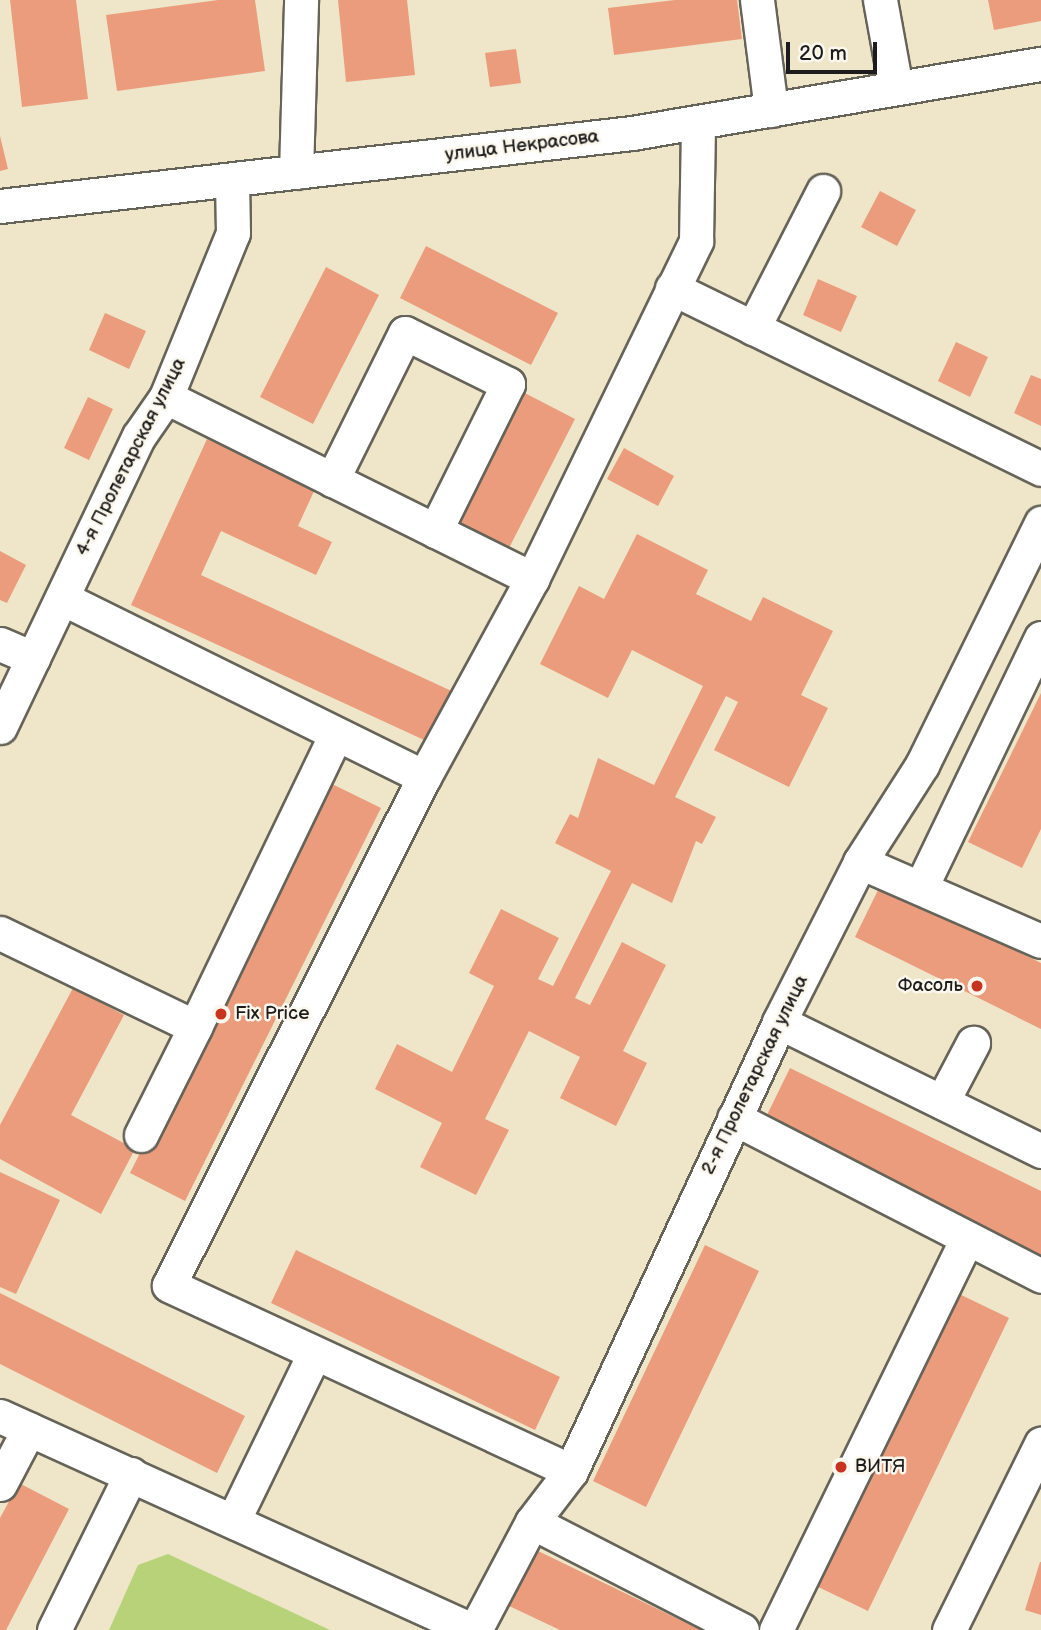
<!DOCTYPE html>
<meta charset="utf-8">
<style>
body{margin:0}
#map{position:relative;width:1041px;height:1630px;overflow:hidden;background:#efe6c9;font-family:"Balsamiq Sans",sans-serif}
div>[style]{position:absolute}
.green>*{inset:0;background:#b7d278}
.building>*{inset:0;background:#ea9c7d}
.roads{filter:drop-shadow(2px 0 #666359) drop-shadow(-2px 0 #666359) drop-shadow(0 2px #666359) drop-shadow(0 -2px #666359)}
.minor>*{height:33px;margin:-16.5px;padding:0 16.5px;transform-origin:16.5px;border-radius:16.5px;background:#fff}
.dots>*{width:19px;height:19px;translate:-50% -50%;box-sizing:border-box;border:4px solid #fbf7ec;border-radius:50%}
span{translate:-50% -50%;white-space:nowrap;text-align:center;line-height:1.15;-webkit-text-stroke:5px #fbf7ec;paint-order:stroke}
.street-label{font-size:19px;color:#1c1c1c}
.poi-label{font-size:19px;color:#1c1c1c}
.right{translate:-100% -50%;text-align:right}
.left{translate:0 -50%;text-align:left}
.scale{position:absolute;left:786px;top:42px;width:91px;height:32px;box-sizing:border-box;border:4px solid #1c1c1c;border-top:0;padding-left:9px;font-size:21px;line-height:24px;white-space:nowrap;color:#1c1c1c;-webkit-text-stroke:5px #fbf7ec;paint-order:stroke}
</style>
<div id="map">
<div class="green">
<i style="clip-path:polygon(168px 1554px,330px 1630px,109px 1630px,138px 1565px)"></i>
</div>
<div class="building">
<i style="clip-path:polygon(10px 0,76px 0,88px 99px,22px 107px)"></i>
<i style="clip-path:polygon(218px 0,255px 0,265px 71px,117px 91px,106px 15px)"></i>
<i style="clip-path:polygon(338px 0,407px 0,415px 75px,346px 82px)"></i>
<i style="clip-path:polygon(675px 0,737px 0,742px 39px,614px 55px,608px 8px)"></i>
<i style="clip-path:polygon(988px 0,1041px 0,1041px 21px,994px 30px)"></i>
<i style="clip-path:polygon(516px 49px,521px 83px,490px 87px,485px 53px)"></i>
<i style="clip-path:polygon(0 136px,8px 169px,0 171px)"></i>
<i style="clip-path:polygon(880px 191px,916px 210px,897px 246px,861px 227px)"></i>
<i style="clip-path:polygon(426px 246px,558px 313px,531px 365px,400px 298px)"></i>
<i style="clip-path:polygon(326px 267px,379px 295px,313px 424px,260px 397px)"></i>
<i style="clip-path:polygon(818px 279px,857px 296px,841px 332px,803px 315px)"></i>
<i style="clip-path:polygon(105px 313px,146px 331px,129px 369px,89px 350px)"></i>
<i style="clip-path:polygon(956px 342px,988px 357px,970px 397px,938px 381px)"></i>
<i style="clip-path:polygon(1031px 375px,1041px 379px,1041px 426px,1014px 413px)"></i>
<i style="clip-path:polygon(521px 391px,575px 419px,509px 548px,455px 520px)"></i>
<i style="clip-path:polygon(88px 397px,113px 409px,89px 460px,64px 448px)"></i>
<i style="clip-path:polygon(207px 439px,315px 489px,298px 526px,332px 542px,316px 575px,221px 531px,201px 575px,458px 694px,435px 745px,131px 605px)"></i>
<i style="clip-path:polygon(624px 448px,674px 476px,658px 506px,607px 479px)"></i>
<i style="clip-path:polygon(637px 534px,708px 570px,696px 594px,751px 621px,763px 597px,833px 631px,801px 695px,828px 708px,789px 787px,714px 750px,738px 702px,726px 696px,675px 797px,716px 817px,702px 844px,696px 841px,672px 903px,632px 883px,575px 998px,590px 1005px,622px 942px,666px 965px,623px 1051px,647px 1063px,616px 1126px,560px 1098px,580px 1057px,529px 1031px,485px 1119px,509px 1130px,476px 1195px,420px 1167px,442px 1123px,375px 1089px,397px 1044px,452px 1072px,494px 986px,469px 973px,501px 909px,559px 938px,538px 979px,553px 986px,611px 871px,555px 843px,570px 814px,578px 818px,598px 758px,654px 785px,703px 686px,632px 650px,608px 698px,540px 664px,579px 586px,604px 599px)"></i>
<i style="clip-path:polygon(0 551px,26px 565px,7px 603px,0 600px)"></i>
<i style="clip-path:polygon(1041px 693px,1041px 829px,1022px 868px,968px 842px)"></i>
<i style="clip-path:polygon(326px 781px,381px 808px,185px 1201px,130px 1173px)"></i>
<i style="clip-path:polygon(881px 884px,1041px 963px,1041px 1029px,855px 937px)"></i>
<i style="clip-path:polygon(73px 988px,124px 1015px,71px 1115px,135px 1149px,101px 1214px,0 1159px,0 1125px)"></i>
<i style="clip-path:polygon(790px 1068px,1041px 1191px,1041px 1257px,764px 1121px)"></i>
<i style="clip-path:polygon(0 1172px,60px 1200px,16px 1294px,0 1287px)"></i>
<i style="clip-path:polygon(705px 1245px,759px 1271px,646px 1507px,593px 1481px)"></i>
<i style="clip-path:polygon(296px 1250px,560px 1377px,535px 1430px,271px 1303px)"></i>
<i style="clip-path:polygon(953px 1291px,1009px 1318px,868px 1611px,812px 1584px)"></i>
<i style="clip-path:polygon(0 1293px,245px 1416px,217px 1473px,0 1364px)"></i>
<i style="clip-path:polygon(19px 1483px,69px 1509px,6px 1630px,0 1630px,0 1518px)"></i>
<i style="clip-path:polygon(534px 1549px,701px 1630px,560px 1630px,507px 1605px)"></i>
<i style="clip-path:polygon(1040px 1562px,1041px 1562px,1041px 1615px,1025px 1610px)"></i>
</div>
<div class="roads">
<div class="minor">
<i style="left:757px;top:0;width:111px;rotate:82.7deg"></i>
<i style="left:880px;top:0;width:89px;rotate:79.7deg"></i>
<i style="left:296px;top:172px;width:172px;rotate:-88.3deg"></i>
<i style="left:0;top:206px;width:636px;rotate:-6.59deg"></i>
<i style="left:632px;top:133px;width:415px;rotate:-9.6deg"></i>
<i style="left:672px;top:288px;width:411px;rotate:26.1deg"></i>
<i style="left:753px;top:328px;width:154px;rotate:-62.9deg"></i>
<i style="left:166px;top:397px;width:409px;rotate:26.4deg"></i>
<i style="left:332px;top:480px;width:164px;rotate:-63.6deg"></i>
<i style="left:405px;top:333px;width:115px;rotate:26.3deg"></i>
<i style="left:508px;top:384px;width:164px;rotate:116.4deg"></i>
<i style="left:62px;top:598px;width:404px;rotate:26.3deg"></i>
<i style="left:0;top:644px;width:36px;rotate:23deg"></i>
<i style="left:0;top:727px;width:322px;rotate:-64.5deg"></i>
<i style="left:139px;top:436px;width:47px;rotate:-55.3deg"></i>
<i style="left:166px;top:397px;width:177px;rotate:-67.8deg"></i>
<i style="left:233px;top:233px;width:53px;rotate:-91.1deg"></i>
<i style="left:860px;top:862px;width:197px;rotate:23.6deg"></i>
<i style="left:922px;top:885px;width:274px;rotate:-64.3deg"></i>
<i style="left:0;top:933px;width:216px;rotate:25.7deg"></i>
<i style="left:195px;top:1027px;width:325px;rotate:-64.3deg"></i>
<i style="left:779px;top:1022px;width:292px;rotate:26.2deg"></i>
<i style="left:942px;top:1102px;width:67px;rotate:-62.3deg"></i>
<i style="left:734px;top:1118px;width:345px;rotate:27.2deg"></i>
<i style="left:141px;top:1135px;width:121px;rotate:-63.4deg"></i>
<i style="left:0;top:1416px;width:518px;rotate:24.39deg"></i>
<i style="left:571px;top:1471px;width:443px;rotate:-155.2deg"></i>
<i style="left:169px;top:1285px;width:568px;rotate:-63.34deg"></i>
<i style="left:424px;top:777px;width:226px;rotate:-61.4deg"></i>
<i style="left:532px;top:579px;width:376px;rotate:-64.1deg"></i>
<i style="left:696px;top:241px;width:119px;rotate:-89deg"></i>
<i style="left:0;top:1484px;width:62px;rotate:-62.2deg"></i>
<i style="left:233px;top:1521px;width:186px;rotate:-64.1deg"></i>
<i style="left:532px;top:1522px;width:236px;rotate:27.2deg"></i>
<i style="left:54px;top:1630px;width:174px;rotate:-63.7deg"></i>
<i style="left:475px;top:1630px;width:122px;rotate:-62.2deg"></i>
<i style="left:532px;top:1522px;width:64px;rotate:-52.6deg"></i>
<i style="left:571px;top:1471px;width:495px;rotate:-65.1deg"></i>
<i style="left:779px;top:1022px;width:179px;rotate:-63.1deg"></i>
<i style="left:860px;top:862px;width:115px;rotate:-57.4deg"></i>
<i style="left:922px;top:765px;width:270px;rotate:-63.8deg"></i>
<i style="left:776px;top:1630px;width:436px;rotate:-64deg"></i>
<i style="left:949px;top:1630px;width:208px;rotate:-63.7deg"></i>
</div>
</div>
<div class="dots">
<i style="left:977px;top:986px;background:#c8321e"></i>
<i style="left:221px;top:1014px;background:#c8321e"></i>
<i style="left:841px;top:1467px;background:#c8321e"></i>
</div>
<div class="street-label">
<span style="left:522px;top:146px;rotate:-7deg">улица Некрасова</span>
<span style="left:131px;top:457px;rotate:-63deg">4-я Пролетарская улица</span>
<span style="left:755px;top:1075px;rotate:-64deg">2-я Пролетарская улица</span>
</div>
<div class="poi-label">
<span class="right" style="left:963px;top:986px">Фасоль</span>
<span class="left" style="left:235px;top:1014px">Fix Price</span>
<span class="left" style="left:855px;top:1467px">ВИТЯ</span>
</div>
<div class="scale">20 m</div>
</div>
